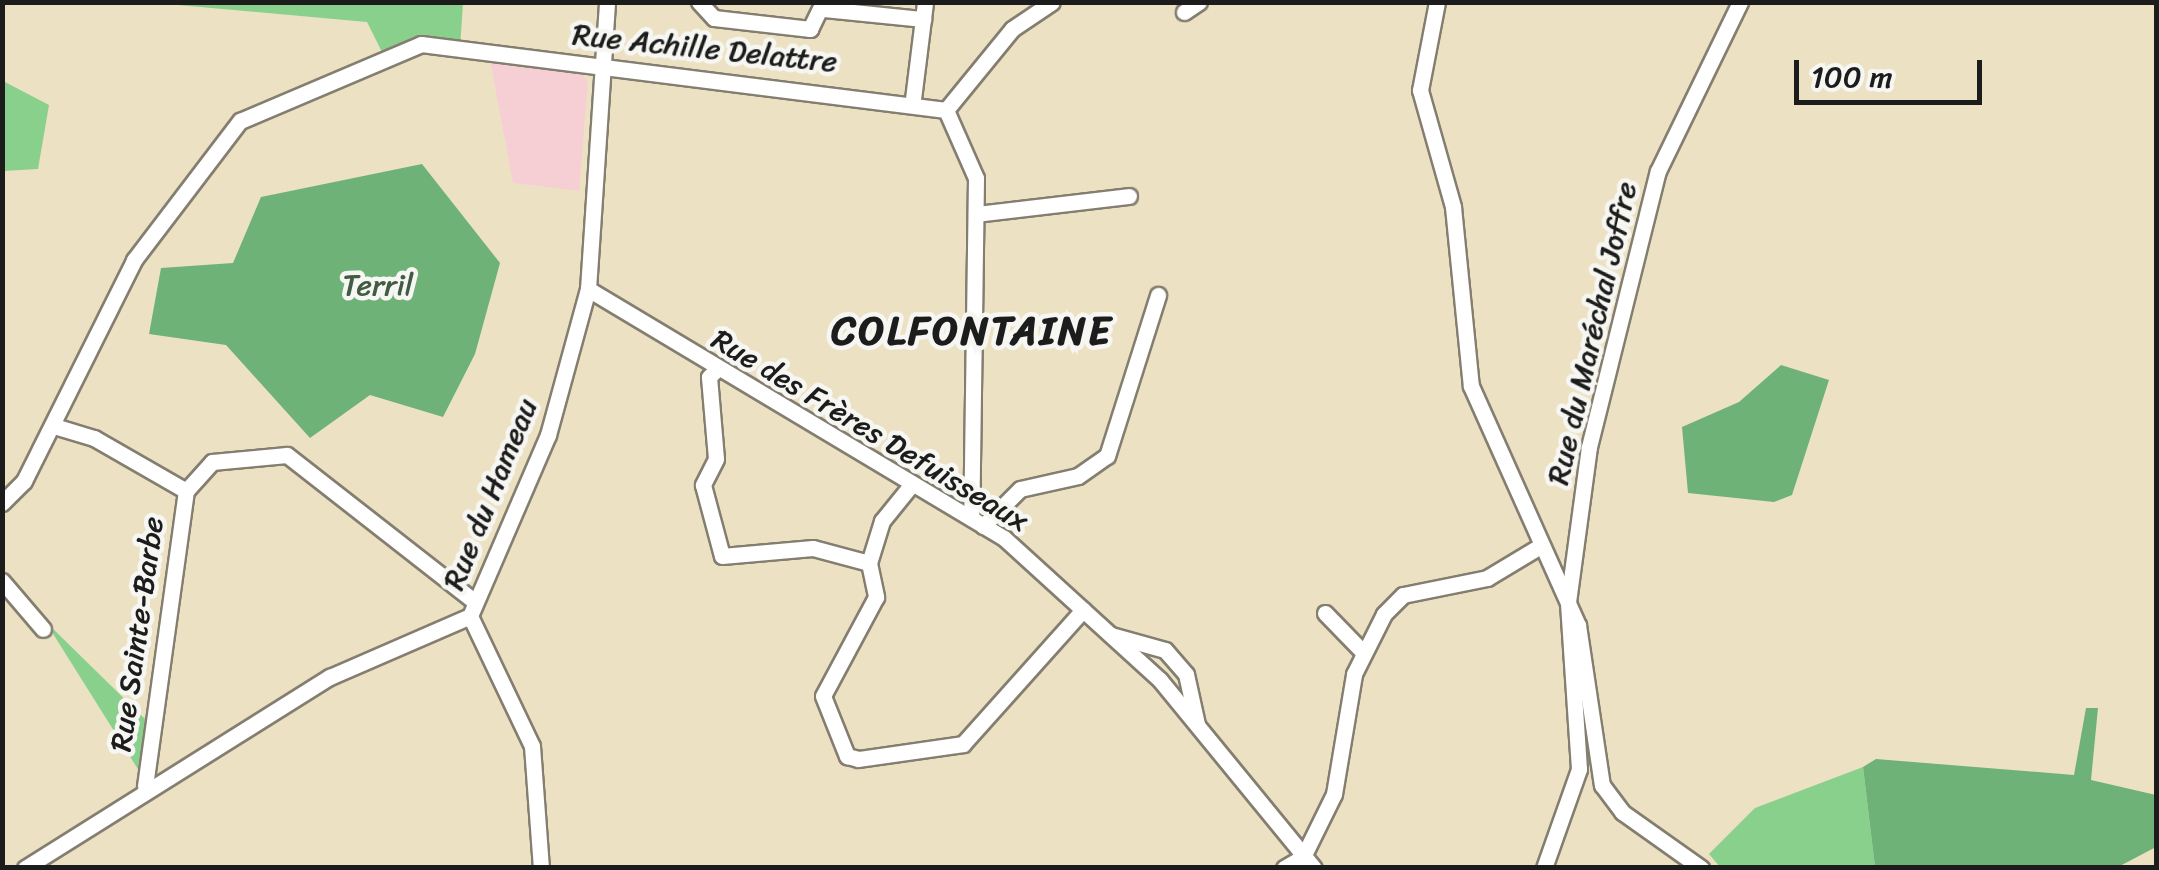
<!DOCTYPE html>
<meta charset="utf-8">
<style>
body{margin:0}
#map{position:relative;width:2159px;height:870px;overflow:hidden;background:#ede1c3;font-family:Sriracha,sans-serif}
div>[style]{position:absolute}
.built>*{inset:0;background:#f6cfd5}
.green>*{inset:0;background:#88d08c}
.forest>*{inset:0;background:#6eb278}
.roads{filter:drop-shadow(2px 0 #847e70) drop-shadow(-2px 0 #847e70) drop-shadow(0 2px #847e70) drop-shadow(0 -2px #847e70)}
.minor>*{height:15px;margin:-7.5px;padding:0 7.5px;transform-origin:7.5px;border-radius:7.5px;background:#fff}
span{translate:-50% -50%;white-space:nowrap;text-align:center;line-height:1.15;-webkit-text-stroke:9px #f6f6f2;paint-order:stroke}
.street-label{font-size:30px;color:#1c1c1c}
.park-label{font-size:30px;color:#425b43}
.district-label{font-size:40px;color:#1c1c1c;font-weight:700;letter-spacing:2.5px}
.frame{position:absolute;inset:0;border:5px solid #1c1c1c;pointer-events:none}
.scale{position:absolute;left:1794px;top:60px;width:188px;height:45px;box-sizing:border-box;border:5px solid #1c1c1c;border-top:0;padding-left:12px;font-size:30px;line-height:35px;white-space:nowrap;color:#1c1c1c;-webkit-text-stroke:8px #f6f6f2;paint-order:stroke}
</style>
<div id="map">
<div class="built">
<i style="clip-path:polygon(490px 60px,579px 70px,588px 81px,579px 191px,513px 183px)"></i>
</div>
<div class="green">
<i style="clip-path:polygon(463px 3px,460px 48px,383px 54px,367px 22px,178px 5px)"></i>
<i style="clip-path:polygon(3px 81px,49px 105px,38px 169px,3px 171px)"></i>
<i style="clip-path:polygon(45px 621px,145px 719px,141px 774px)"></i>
<i style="clip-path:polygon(1863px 767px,1875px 867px,1720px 867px,1709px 854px,1755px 808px)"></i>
</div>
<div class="forest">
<i style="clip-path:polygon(422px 164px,500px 263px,475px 354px,443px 417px,370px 395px,310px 438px,226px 345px,149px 334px,161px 268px,233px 263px,261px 197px)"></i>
<i style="clip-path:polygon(1781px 365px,1829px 380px,1792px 495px,1774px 502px,1688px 493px,1682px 427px,1739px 402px)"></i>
<i style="clip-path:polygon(2086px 708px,2098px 708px,2091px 780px,2156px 795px,2156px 847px,2118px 867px,1875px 867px,1863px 767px,1876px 759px,2074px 775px)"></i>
</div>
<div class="roads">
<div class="minor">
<i style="left:699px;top:2px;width:22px;rotate:47deg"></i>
<i style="left:714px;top:18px;width:97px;rotate:6.5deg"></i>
<i style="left:810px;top:29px;width:30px;rotate:-64deg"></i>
<i style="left:1437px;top:2px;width:90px;rotate:100.9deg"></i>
<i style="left:1420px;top:90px;width:122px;rotate:74.2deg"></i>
<i style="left:1453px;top:207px;width:180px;rotate:84.3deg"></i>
<i style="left:1471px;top:386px;width:262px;rotate:65.9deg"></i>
<i style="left:1578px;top:625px;width:162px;rotate:81.5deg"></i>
<i style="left:1602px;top:785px;width:34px;rotate:53deg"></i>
<i style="left:1622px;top:812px;width:97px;rotate:35.3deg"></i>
<i style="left:824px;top:9px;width:100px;rotate:5.8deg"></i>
<i style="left:1184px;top:12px;width:18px;rotate:-34deg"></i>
<i style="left:913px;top:99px;width:98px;rotate:-82.9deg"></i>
<i style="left:946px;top:110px;width:104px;rotate:-50.8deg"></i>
<i style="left:1012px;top:29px;width:48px;rotate:-34deg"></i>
<i style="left:976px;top:214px;width:154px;rotate:-6.7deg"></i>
<i style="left:588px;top:289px;width:485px;rotate:30.9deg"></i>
<i style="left:1004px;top:538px;width:211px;rotate:42.3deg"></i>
<i style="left:1160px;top:680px;width:243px;rotate:50.7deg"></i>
<i style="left:716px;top:370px;width:10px;rotate:135deg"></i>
<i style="left:709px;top:377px;width:82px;rotate:85.1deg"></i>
<i style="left:716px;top:459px;width:29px;rotate:117deg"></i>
<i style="left:703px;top:485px;width:73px;rotate:75deg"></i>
<i style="left:722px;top:556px;width:91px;rotate:-5deg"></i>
<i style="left:813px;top:548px;width:58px;rotate:15deg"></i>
<i style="left:869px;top:563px;width:44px;rotate:-72.8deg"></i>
<i style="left:882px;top:521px;width:48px;rotate:-51deg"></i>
<i style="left:54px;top:426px;width:42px;rotate:16.7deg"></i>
<i style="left:94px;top:438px;width:106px;rotate:29.9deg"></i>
<i style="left:186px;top:491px;width:39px;rotate:-48deg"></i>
<i style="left:212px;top:462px;width:75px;rotate:-5.3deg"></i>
<i style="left:287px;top:455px;width:237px;rotate:38deg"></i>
<i style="left:2px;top:503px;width:31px;rotate:-45deg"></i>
<i style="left:24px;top:481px;width:247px;rotate:-63.5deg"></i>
<i style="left:134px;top:260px;width:175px;rotate:-52.7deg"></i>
<i style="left:240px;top:121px;width:197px;rotate:-23deg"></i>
<i style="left:421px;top:44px;width:529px;rotate:7.17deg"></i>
<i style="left:946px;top:110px;width:74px;rotate:66.2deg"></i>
<i style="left:976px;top:178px;width:340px;rotate:90.8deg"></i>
<i style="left:983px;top:526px;width:52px;rotate:-45deg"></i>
<i style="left:1020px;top:489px;width:59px;rotate:-12.6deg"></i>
<i style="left:1078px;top:476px;width:35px;rotate:-35deg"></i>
<i style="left:1107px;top:456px;width:169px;rotate:-72.4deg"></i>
<i style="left:869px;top:563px;width:35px;rotate:78deg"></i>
<i style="left:876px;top:597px;width:112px;rotate:118.2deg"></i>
<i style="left:823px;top:696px;width:65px;rotate:68.2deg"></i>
<i style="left:847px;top:756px;width:11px;rotate:15deg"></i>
<i style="left:858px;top:759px;width:106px;rotate:-8.1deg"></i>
<i style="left:963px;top:744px;width:180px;rotate:-48.2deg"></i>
<i style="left:2px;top:581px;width:63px;rotate:49.5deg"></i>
<i style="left:1325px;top:613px;width:53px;rotate:45.8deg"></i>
<i style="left:470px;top:616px;width:144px;rotate:64.5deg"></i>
<i style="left:532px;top:746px;width:122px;rotate:85.8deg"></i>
<i style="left:1111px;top:635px;width:56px;rotate:15.5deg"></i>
<i style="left:1165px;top:650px;width:32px;rotate:49deg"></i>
<i style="left:1186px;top:674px;width:51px;rotate:77.6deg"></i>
<i style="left:145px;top:786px;width:298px;rotate:-82.1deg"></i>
<i style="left:25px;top:868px;width:360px;rotate:-32.1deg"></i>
<i style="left:330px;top:677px;width:153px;rotate:-23.5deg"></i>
<i style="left:470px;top:616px;width:197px;rotate:-66.7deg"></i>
<i style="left:548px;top:435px;width:151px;rotate:-74.7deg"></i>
<i style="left:588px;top:289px;width:288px;rotate:-86.2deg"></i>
<i style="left:1284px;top:868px;width:22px;rotate:-30deg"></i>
<i style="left:1303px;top:857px;width:70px;rotate:-63.8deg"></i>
<i style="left:1334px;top:794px;width:122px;rotate:-80.5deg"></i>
<i style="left:1354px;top:674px;width:67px;rotate:-63.4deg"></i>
<i style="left:1384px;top:614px;width:27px;rotate:-45deg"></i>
<i style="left:1403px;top:595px;width:86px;rotate:-11.4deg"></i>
<i style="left:1487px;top:578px;width:64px;rotate:-31deg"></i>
<i style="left:1544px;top:868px;width:105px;rotate:-70.5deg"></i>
<i style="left:1579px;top:769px;width:167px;rotate:-93.8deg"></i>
<i style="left:1568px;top:602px;width:156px;rotate:-82.3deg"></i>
<i style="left:1589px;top:447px;width:284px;rotate:-76deg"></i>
<i style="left:1658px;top:171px;width:188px;rotate:-64.1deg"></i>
</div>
</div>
<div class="street-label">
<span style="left:705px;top:48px;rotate:6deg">Rue Achille Delattre</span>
<span style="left:1592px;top:333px;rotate:-77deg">Rue du Maréchal Joffre</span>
<span style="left:870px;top:430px;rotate:31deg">Rue des Frères Defuisseaux</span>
<span style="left:490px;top:494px;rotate:-68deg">Rue du Hameau</span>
<span style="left:137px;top:634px;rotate:-82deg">Rue Sainte-Barbe</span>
</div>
<div class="park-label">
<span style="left:378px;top:285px">Terril</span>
</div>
<div class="district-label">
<span style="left:972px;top:331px">COLFONTAINE</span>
</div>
<div class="frame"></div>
<div class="scale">100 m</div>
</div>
